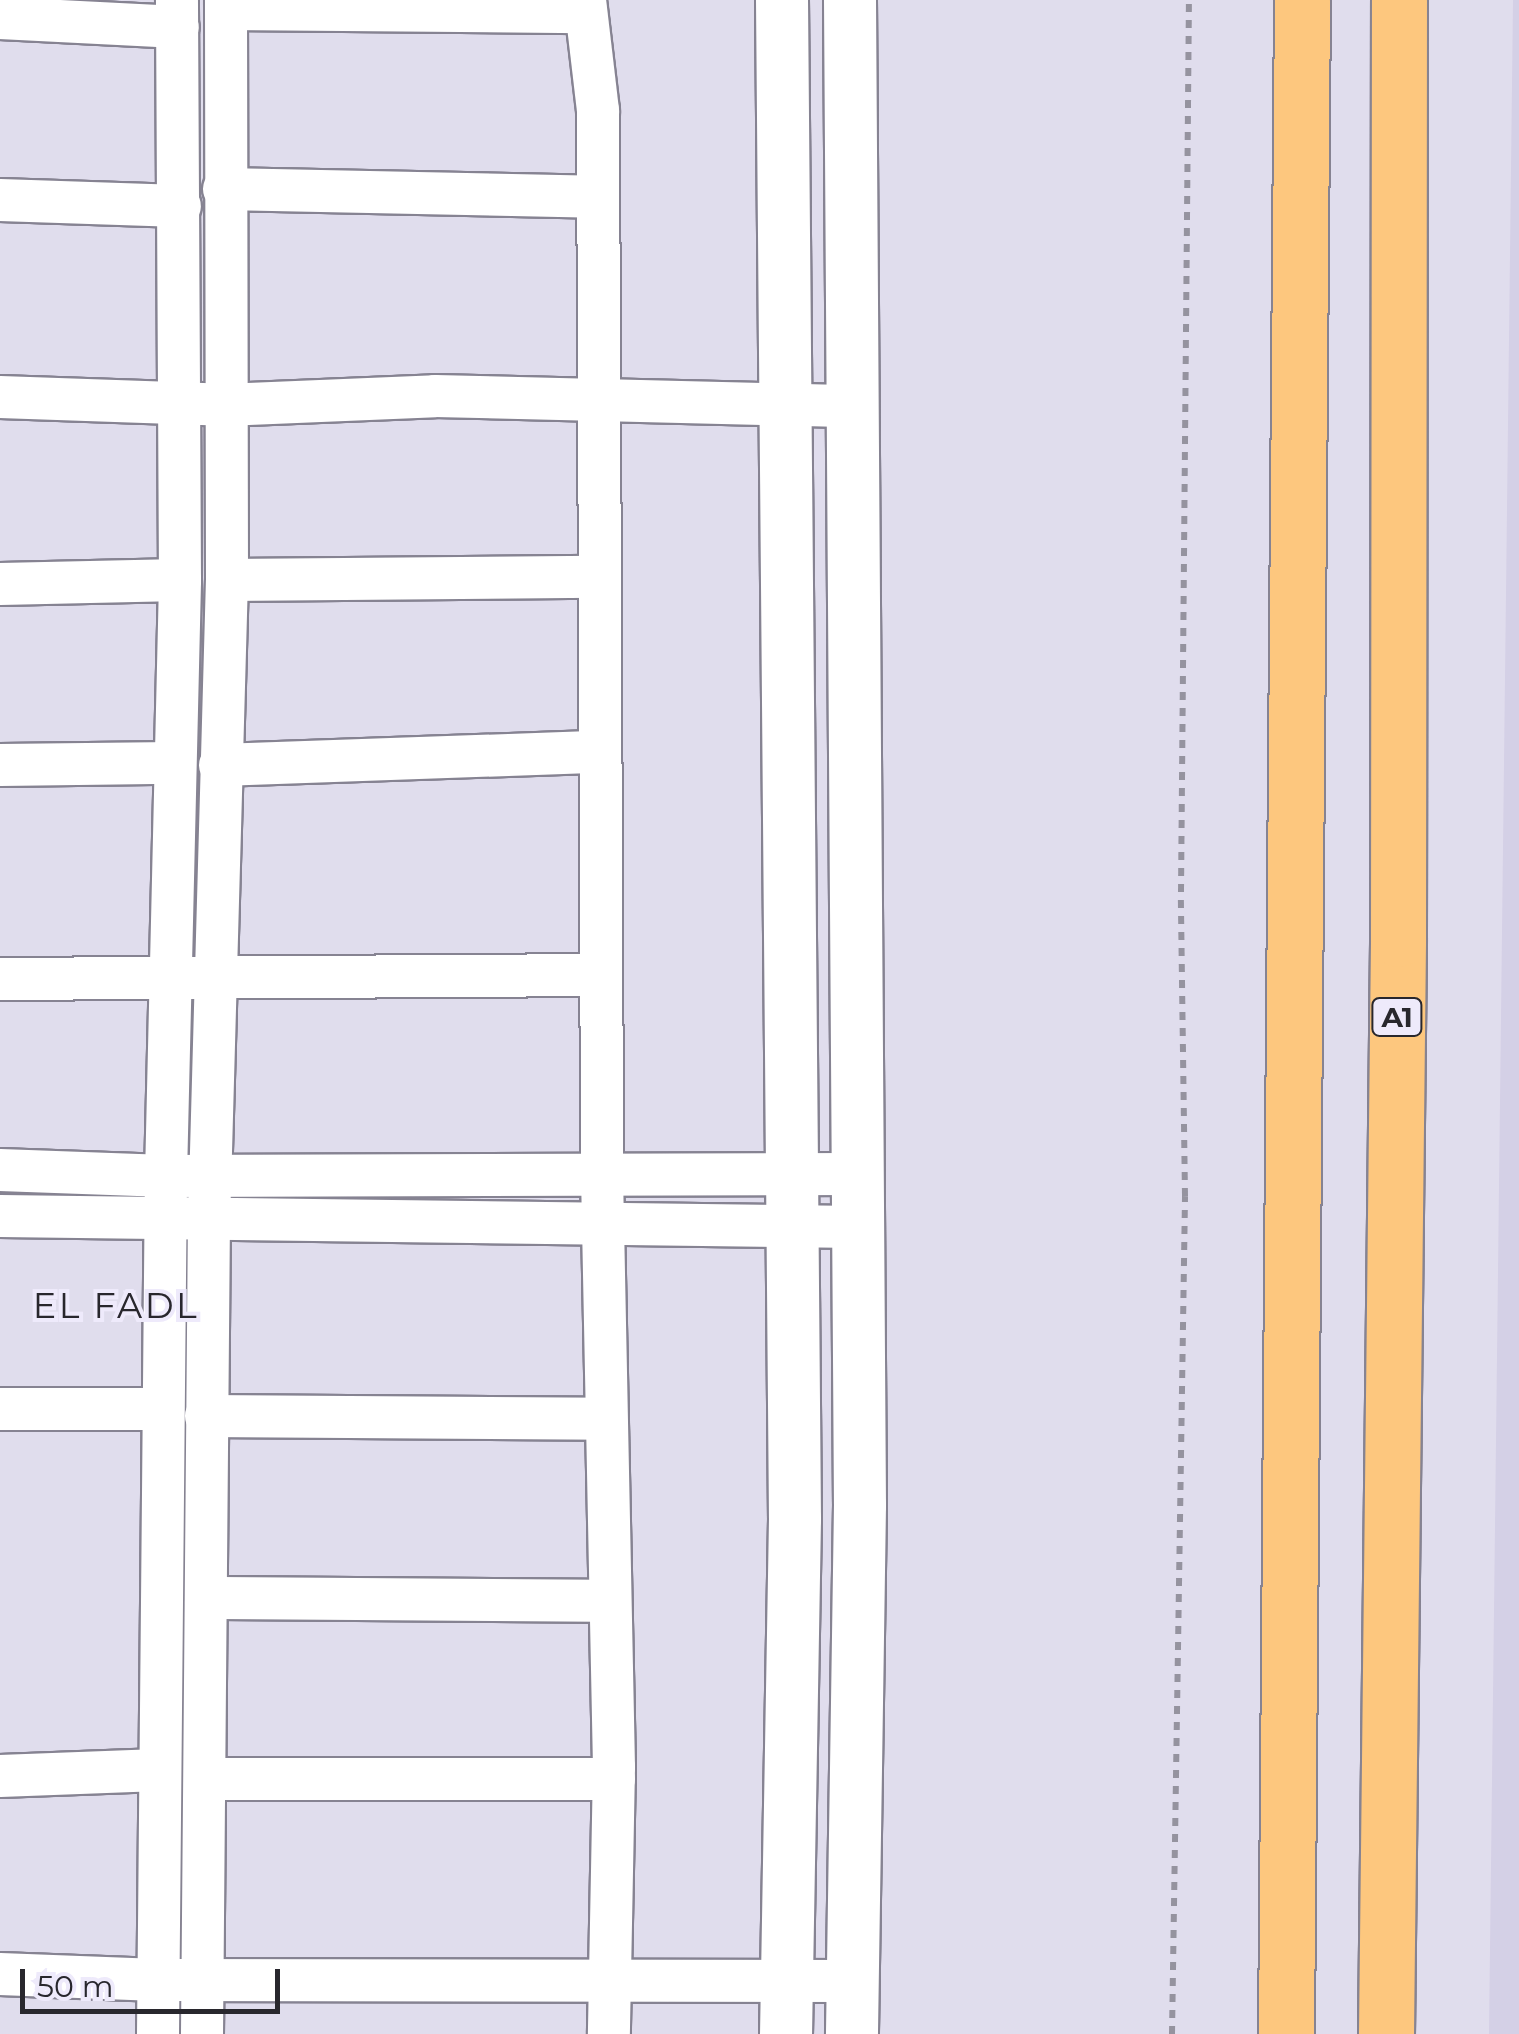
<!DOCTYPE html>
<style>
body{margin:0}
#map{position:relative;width:1519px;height:2034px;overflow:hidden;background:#e0dded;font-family:Montserrat,sans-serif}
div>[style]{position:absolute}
.built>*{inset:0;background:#d4d0e6}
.path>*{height:6px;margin-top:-3px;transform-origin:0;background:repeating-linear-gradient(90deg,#95939f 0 8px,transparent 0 16px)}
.roads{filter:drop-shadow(2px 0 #868392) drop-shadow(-2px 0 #868392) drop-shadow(0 2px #868392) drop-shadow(0 -2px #868392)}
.minor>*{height:42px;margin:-21px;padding:0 21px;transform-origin:21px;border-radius:21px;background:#fff}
.tertiary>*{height:52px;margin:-26px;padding:0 26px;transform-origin:26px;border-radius:26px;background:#fff}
.motorway>*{height:55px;margin:-27.5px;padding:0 27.5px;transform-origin:27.5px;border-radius:27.5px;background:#fdc77e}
span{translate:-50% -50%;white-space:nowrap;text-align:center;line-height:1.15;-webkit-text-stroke:8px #eeeafb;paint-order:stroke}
.shield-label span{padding:2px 8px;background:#eeeafb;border:2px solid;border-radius:8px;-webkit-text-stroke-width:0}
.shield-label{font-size:28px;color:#28272d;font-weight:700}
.quarter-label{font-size:35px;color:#28272d;letter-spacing:2.5px}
.scale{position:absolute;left:20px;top:1969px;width:260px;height:45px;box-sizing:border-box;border:5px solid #28272d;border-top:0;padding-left:12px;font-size:30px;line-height:35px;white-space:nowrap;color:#28272d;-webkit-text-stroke:8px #eeeafb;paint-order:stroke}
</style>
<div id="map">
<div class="built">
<i style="clip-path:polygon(1513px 0,1519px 0,1519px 2034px,1489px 2034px)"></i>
</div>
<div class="path">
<i style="left:1172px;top:2034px;width:838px;rotate:-89.11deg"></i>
<i style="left:1185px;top:1196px;width:304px;rotate:-90.8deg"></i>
<i style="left:1181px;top:892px;width:892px;rotate:-89.49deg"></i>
</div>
<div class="roads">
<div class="minor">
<i style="left:585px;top:0;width:111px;rotate:83.3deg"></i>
<i style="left:598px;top:110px;width:1065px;rotate:89.78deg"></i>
<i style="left:602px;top:1175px;width:592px;rotate:88.84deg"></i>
<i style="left:614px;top:1767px;width:267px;rotate:91.1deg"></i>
<i style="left:226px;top:9px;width:359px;rotate:0.5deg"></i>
<i style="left:0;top:18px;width:178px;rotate:2.9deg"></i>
<i style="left:224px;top:189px;width:371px;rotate:1.2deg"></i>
<i style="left:0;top:200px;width:180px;rotate:1.9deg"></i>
<i style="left:0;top:397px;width:224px;rotate:2deg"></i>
<i style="left:224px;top:405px;width:211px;rotate:-2.4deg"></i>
<i style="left:435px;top:396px;width:419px;rotate:1.4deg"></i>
<i style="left:227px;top:580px;width:370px;rotate:-0.5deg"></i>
<i style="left:0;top:584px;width:180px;rotate:-1.3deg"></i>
<i style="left:0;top:765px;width:174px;rotate:-0.7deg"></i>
<i style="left:220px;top:765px;width:378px;rotate:-2deg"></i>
<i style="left:0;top:979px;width:600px;rotate:-0.38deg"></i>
<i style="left:0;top:1170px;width:166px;rotate:2.1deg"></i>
<i style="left:166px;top:1176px;width:693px;rotate:-0.17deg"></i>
<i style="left:0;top:1216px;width:858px;rotate:0.73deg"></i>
<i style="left:0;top:1409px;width:163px"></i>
<i style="left:206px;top:1416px;width:400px;rotate:0.4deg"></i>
<i style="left:206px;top:1598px;width:403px;rotate:0.4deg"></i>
<i style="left:0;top:1776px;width:159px;rotate:-2.2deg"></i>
<i style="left:205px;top:1779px;width:409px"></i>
<i style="left:0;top:1974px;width:158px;rotate:2.2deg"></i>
<i style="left:158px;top:1980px;width:694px;rotate:0.08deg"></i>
<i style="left:158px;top:2034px;width:858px;rotate:-89.47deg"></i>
<i style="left:166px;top:1176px;width:596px;rotate:-88.65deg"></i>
<i style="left:180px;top:580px;width:580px;rotate:-90.3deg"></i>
<i style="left:202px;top:2034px;width:811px;rotate:-89.51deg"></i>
<i style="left:209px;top:1223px;width:643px;rotate:-88.4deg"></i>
<i style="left:227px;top:580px;width:580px;rotate:-90.1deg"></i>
</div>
<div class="tertiary">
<i style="left:782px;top:0;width:1519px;rotate:89.51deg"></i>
<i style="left:795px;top:1519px;width:515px;rotate:91deg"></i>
<i style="left:850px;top:0;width:1505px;rotate:89.62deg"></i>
<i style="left:860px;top:1505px;width:529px;rotate:90.87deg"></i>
</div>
<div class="motorway">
<i style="left:1286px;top:2034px;width:2034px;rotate:-89.55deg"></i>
<i style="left:1386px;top:2034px;width:1095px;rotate:-89.37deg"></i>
<i style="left:1398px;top:939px;width:939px;rotate:-89.94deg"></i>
</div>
</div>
<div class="shield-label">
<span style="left:1397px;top:1017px">A1</span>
</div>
<div class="quarter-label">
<span style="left:116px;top:1306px">EL FADL</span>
</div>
<div class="scale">50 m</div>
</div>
